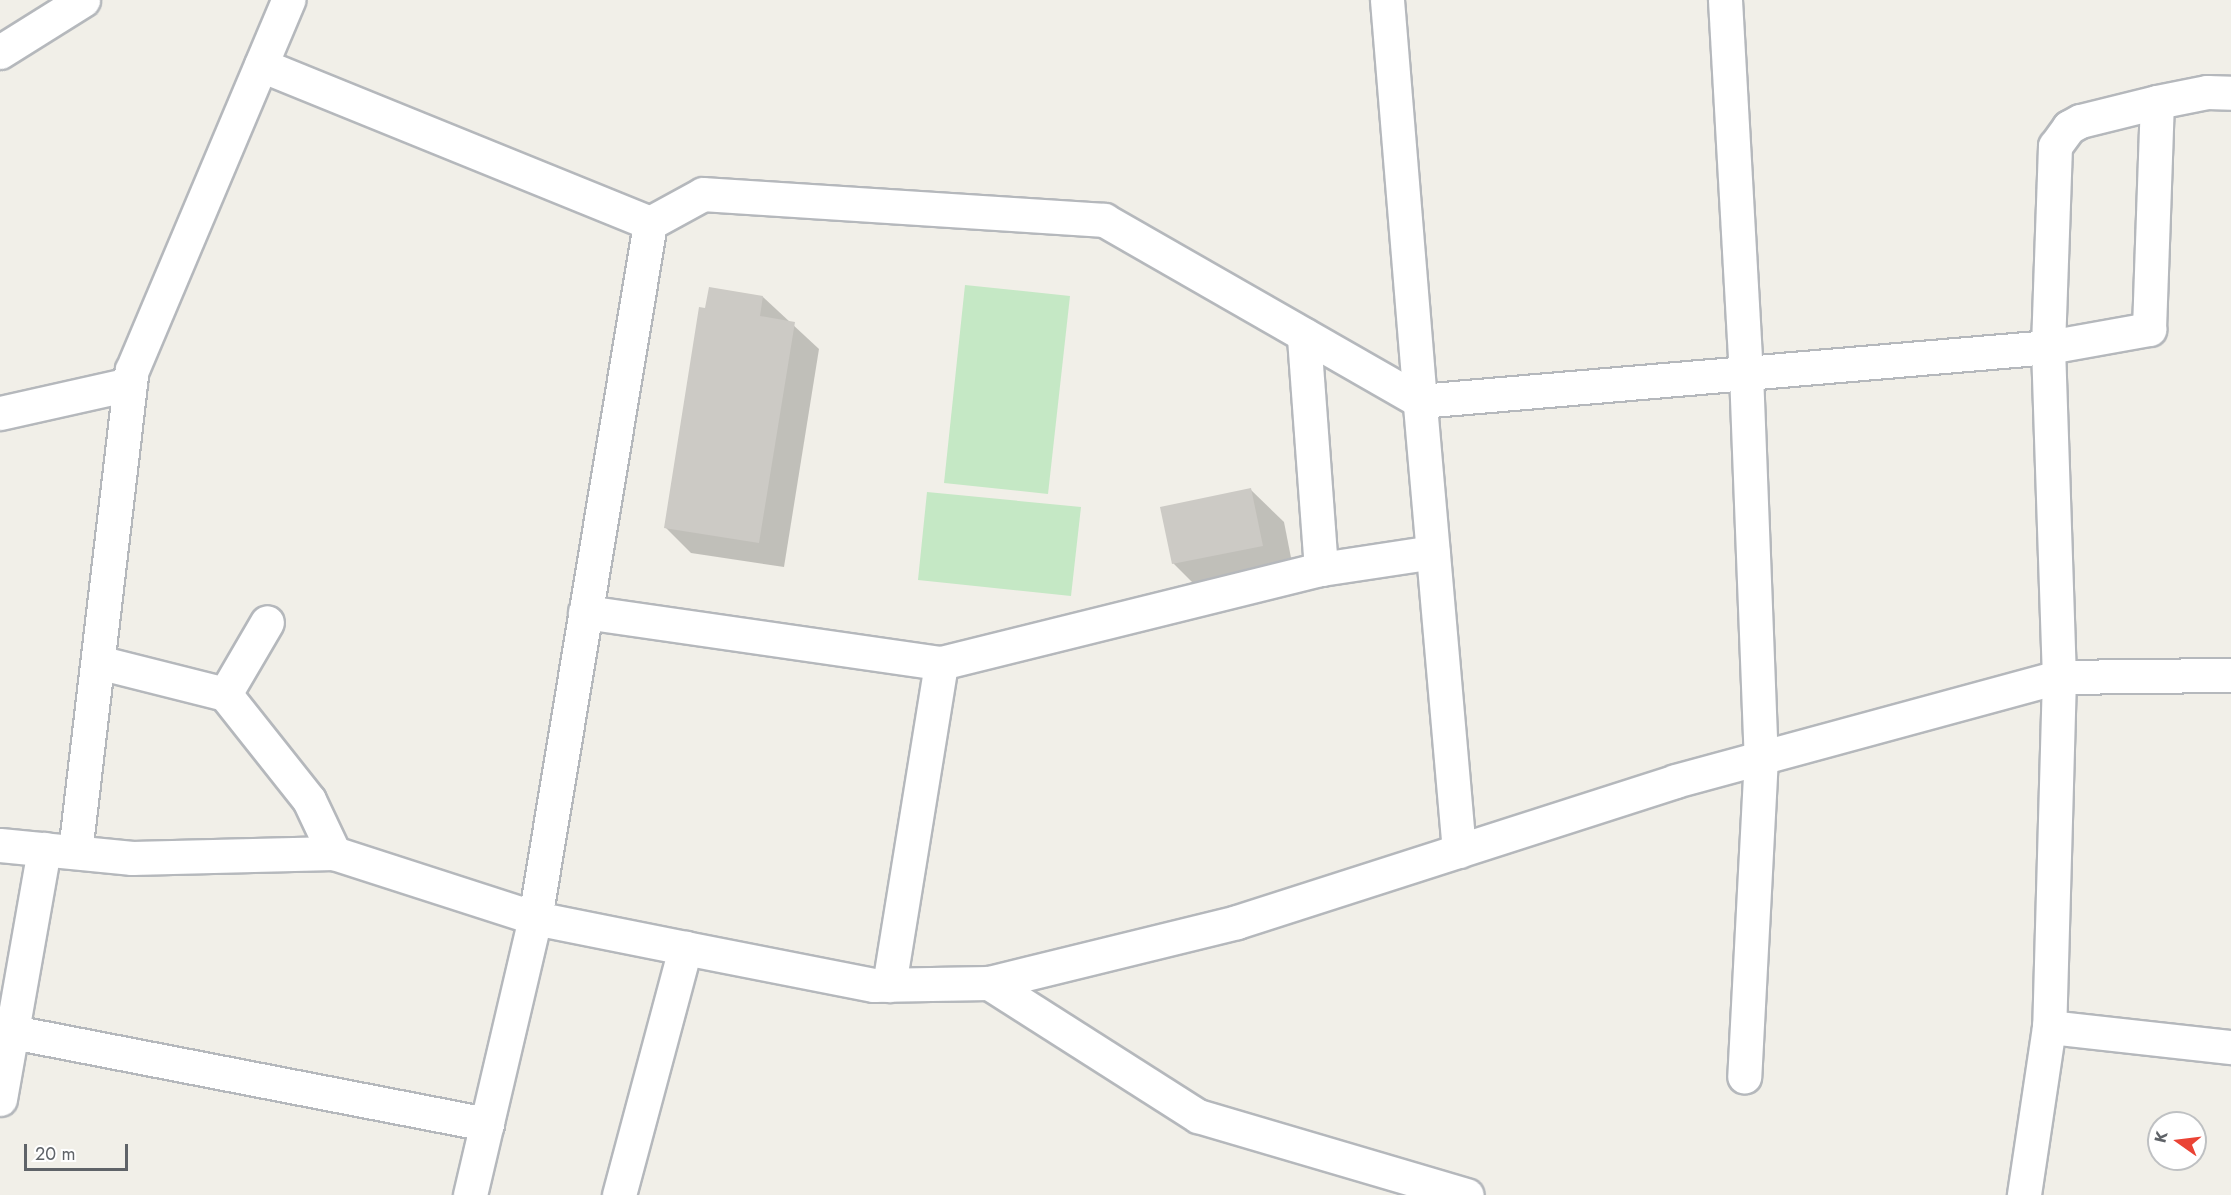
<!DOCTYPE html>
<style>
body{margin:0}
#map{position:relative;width:2231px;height:1195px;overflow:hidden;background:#f1efe8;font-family:Jost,sans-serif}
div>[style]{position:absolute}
.green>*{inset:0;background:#c5e8c5}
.shadow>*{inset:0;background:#0003}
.building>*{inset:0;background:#cccac5}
.roads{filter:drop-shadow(2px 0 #b5b8bc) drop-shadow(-2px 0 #b5b8bc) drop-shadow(0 2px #b5b8bc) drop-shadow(0 -2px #b5b8bc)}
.street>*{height:33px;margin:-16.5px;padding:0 16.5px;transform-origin:16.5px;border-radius:16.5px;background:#fff}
span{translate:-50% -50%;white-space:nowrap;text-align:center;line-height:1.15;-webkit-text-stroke:4.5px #fff;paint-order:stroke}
.north{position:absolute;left:2147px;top:1111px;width:60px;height:60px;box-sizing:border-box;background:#fff;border:2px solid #bfc1c3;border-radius:50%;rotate:284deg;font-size:16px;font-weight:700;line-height:24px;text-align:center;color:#5f6368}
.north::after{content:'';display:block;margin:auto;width:21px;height:27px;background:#ea4335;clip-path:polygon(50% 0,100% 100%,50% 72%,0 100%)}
.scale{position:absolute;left:24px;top:1144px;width:104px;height:27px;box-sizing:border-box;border:3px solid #5f6368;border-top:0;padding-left:8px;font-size:18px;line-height:21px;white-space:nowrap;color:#5f6368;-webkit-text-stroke:4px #fff;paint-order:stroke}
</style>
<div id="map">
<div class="green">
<i style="clip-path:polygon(965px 285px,1070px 296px,1048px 494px,944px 483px)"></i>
<i style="clip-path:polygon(927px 492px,1081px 507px,1071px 596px,918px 580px)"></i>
</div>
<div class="shadow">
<i style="clip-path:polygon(763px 297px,819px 349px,784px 567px,691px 553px,665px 527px,707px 310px)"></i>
<i style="clip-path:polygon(1251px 490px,1284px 522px,1295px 578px,1206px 596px,1173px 563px)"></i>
</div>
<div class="building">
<i style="clip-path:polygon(709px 287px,763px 296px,760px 316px,795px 322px,759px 543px,664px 528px,699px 307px,705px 308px)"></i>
<i style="clip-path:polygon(1251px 488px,1263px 546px,1172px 564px,1160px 507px)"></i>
</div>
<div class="roads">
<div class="street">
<i style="left:1387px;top:0;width:402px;rotate:85.3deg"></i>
<i style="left:1725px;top:0;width:374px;rotate:86.8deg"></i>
<i style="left:1746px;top:373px;width:384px;rotate:87.8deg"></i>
<i style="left:1761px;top:757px;width:320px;rotate:93deg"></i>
<i style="left:0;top:52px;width:98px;rotate:-32.1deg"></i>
<i style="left:261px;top:65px;width:420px;rotate:22.1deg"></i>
<i style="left:650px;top:223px;width:60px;rotate:-28.7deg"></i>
<i style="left:703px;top:194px;width:402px;rotate:3.7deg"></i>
<i style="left:1104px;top:220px;width:364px;rotate:29.8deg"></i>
<i style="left:2157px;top:102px;width:79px;rotate:166.1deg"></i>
<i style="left:2080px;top:121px;width:13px;rotate:151deg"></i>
<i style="left:2069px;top:127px;width:24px;rotate:126deg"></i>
<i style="left:2055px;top:146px;width:201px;rotate:92deg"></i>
<i style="left:2048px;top:347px;width:103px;rotate:-10.1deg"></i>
<i style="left:2149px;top:329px;width:227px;rotate:-88deg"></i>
<i style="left:2157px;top:102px;width:51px;rotate:-11.3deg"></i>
<i style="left:2207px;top:92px;width:24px;rotate:2deg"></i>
<i style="left:0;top:413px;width:133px;rotate:-12.6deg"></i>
<i style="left:1321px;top:569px;width:113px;rotate:-8.6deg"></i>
<i style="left:585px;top:612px;width:360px;rotate:8.2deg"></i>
<i style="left:941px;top:663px;width:391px;rotate:-13.9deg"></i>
<i style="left:1321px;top:569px;width:235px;rotate:-94.2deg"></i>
<i style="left:98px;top:662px;width:131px;rotate:14.1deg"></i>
<i style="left:225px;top:694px;width:135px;rotate:51.6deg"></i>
<i style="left:309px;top:800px;width:59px;rotate:64.7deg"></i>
<i style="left:225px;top:694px;width:83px;rotate:-59.7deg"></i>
<i style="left:0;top:845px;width:133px;rotate:5.6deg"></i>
<i style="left:132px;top:858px;width:202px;rotate:-1.4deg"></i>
<i style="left:334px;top:853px;width:211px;rotate:17.9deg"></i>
<i style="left:535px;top:918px;width:153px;rotate:11.3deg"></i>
<i style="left:685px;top:948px;width:192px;rotate:11.1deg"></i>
<i style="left:873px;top:985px;width:116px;rotate:-1deg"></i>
<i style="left:989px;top:983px;width:255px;rotate:-13.8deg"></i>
<i style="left:1237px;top:922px;width:460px;rotate:-17.8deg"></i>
<i style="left:1675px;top:781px;width:398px;rotate:-15.2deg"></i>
<i style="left:2059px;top:677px;width:172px;rotate:-0.7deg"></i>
<i style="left:1459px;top:851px;width:452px;rotate:-95deg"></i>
<i style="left:1420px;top:401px;width:630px;rotate:-4.91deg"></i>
<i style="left:2048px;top:347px;width:330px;rotate:88.1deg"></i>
<i style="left:2059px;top:677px;width:350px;rotate:91.6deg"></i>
<i style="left:2049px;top:1027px;width:170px;rotate:98.5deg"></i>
<i style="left:75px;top:852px;width:485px;rotate:-83.3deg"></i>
<i style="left:132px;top:370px;width:402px;rotate:-67.1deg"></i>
<i style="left:989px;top:983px;width:248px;rotate:32.5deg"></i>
<i style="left:1198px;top:1116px;width:280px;rotate:16.4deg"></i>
<i style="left:889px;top:985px;width:326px;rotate:-80.8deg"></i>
<i style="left:2049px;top:1027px;width:183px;rotate:6.3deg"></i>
<i style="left:13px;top:1032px;width:483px;rotate:11deg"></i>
<i style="left:0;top:1099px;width:254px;rotate:-80deg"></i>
<i style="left:470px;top:1195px;width:285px;rotate:-76.8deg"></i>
<i style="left:535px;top:918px;width:704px;rotate:-80.6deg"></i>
<i style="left:619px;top:1195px;width:256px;rotate:-75deg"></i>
</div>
</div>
<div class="north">K</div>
<div class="scale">20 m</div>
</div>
